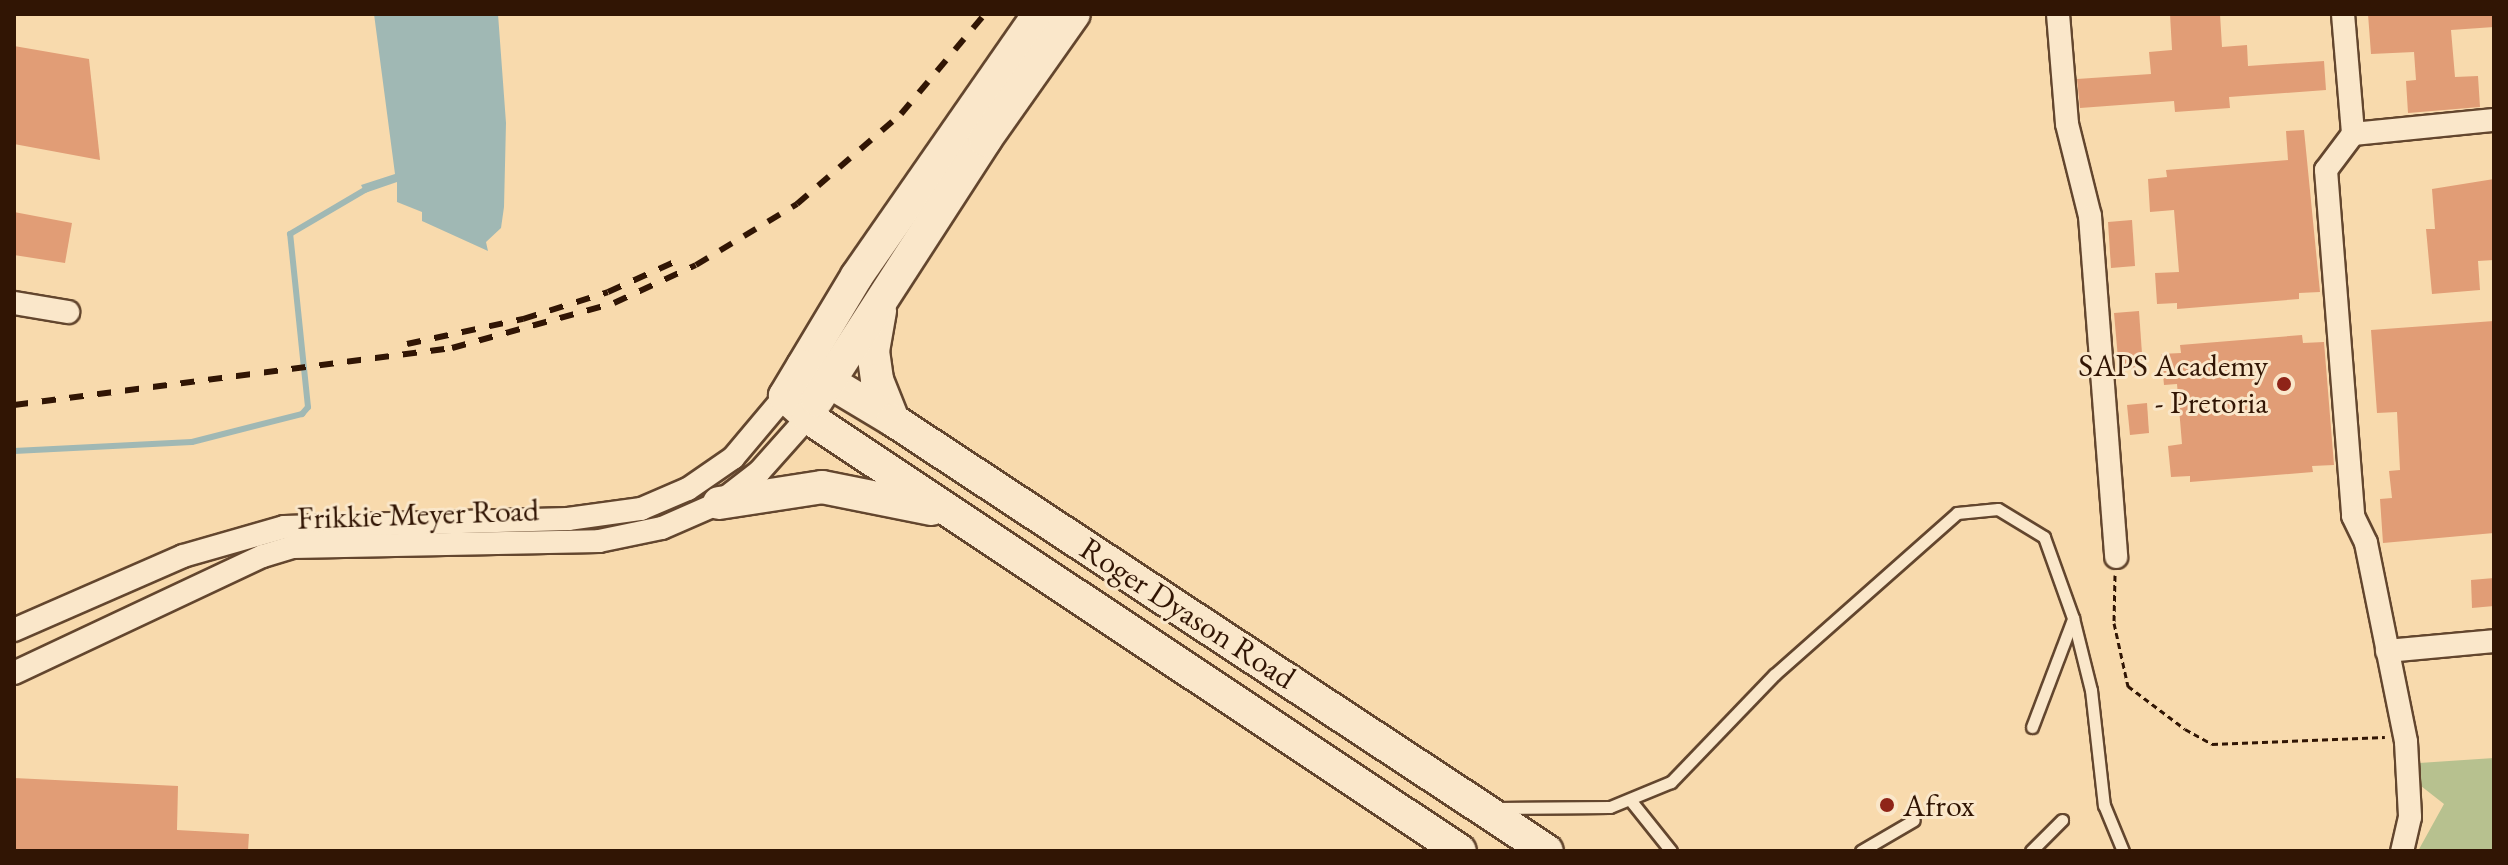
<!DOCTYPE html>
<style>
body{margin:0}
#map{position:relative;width:2508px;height:865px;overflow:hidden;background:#f8daad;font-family:"EB Garamond",serif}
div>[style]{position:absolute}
.green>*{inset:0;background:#b7c18f}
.water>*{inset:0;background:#a0b8b4}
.stream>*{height:6px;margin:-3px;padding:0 3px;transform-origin:3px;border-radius:3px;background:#a0b8b4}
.building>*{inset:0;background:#e19d76}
.path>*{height:3px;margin-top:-1.5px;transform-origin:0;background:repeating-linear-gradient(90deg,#311504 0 6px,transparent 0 10px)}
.roads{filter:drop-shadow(2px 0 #63462e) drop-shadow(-2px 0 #63462e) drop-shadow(0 2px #63462e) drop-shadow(0 -2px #63462e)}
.service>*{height:11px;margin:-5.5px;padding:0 5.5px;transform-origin:5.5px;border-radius:5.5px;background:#fae7ca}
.minor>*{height:22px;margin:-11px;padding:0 11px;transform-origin:11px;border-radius:11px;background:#fae7ca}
.secondary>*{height:32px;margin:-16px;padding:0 16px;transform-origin:16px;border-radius:16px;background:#fae7ca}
.rail>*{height:6px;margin-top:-3px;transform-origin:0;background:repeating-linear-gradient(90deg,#311504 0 14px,transparent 0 28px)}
.dots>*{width:22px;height:22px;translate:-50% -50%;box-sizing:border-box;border:4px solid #fae7ca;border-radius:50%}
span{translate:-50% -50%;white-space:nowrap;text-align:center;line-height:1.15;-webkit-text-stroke:6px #fae7ca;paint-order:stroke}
.poi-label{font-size:32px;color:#311504}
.right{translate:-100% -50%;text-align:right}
.left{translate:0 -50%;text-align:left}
.street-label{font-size:32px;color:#311504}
.frame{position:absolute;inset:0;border:16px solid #311504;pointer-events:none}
</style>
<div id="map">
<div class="green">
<i style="clip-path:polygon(2494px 758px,2494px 851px,2418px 851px,2444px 804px,2421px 786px,2419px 763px)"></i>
</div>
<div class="water">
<i style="clip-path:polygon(374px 14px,498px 14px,506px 123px,504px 207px,501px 228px,486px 242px,488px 251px,422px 221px,422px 212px,397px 202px,397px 182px,365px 193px,361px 185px,395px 174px)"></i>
</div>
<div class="stream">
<i style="left:14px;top:451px;width:178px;rotate:-2.9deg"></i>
<i style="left:192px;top:442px;width:114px;rotate:-14.3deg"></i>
<i style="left:302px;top:414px;width:9px;rotate:-49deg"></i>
<i style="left:308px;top:407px;width:174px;rotate:-95.9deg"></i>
<i style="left:290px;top:234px;width:91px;rotate:-30.5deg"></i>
</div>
<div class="building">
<i style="clip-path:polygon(2170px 14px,2220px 14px,2222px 47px,2247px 45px,2248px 66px,2324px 61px,2326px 90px,2229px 97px,2230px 108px,2175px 112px,2174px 101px,2080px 108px,2077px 79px,2151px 74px,2149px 52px,2172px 50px)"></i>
<i style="clip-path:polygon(2368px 14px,2494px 14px,2494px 27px,2451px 30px,2455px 77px,2478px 76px,2480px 107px,2408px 113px,2406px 81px,2416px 80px,2414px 52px,2371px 54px)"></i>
<i style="clip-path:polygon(14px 46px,89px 59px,100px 160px,14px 144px)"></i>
<i style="clip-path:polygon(2304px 130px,2320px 292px,2299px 293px,2299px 299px,2177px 309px,2177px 303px,2157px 304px,2155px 273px,2179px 272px,2174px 210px,2150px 212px,2148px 179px,2167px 177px,2166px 170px,2288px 160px,2286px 131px)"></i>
<i style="clip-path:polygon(2494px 179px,2494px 260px,2478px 261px,2480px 290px,2432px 294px,2426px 229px,2435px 229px,2432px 189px)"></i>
<i style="clip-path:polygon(14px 212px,72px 223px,65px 263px,14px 255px)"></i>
<i style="clip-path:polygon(2132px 220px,2135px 266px,2111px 268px,2108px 222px)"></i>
<i style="clip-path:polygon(2139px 311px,2143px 368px,2119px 370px,2114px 313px)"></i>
<i style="clip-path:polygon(2494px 321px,2494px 533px,2383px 543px,2380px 499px,2392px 498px,2389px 471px,2400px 470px,2397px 412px,2377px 413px,2371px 330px)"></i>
<i style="clip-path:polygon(2302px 335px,2303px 343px,2324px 342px,2334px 465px,2312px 466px,2313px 472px,2190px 482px,2190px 476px,2171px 477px,2168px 446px,2182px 444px,2177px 384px,2164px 385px,2161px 354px,2181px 353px,2180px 345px)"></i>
<i style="clip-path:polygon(2147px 403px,2149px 433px,2130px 435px,2127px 405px)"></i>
<i style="clip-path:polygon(2494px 578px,2494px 606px,2472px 608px,2471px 580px)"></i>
<i style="clip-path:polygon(14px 778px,178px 786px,177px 830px,249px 834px,248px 851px,14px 851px)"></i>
</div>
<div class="path">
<i style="left:2115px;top:575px;width:48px;rotate:91.2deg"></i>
<i style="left:2114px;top:623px;width:65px;rotate:77.5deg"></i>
<i style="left:2128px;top:686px;width:71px;rotate:37deg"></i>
<i style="left:2185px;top:729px;width:31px;rotate:29deg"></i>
<i style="left:2212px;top:744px;width:173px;rotate:-2.3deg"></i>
</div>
<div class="roads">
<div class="service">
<i style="left:2032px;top:727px;width:116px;rotate:-69.2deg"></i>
<i style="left:1631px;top:801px;width:64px;rotate:51.3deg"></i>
<i style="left:1497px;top:808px;width:113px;rotate:-0.5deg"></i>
<i style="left:1610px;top:807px;width:66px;rotate:-22.3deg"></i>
<i style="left:1671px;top:782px;width:149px;rotate:-46.1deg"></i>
<i style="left:1774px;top:675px;width:244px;rotate:-41.5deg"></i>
<i style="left:1957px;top:513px;width:41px;rotate:-5.6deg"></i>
<i style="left:1998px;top:509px;width:54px;rotate:31.3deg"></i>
<i style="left:2044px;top:537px;width:86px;rotate:70.3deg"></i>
<i style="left:2073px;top:618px;width:74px;rotate:76deg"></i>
<i style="left:2091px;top:690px;width:116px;rotate:83.6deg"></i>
<i style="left:2104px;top:805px;width:50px;rotate:67.6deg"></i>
<i style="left:1861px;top:851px;width:61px;rotate:-30.3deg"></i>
<i style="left:2031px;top:851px;width:44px;rotate:-45deg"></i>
</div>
<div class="minor">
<i style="left:2058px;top:14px;width:110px;rotate:85.3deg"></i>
<i style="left:2067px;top:124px;width:95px;rotate:76deg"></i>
<i style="left:2090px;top:216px;width:342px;rotate:85.6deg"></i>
<i style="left:2343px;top:14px;width:120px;rotate:85.2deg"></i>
<i style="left:2353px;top:134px;width:142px;rotate:-5.7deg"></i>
<i style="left:2353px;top:134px;width:45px;rotate:126.9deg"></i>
<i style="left:2326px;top:170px;width:347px;rotate:85.5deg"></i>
<i style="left:2353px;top:516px;width:30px;rotate:64deg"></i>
<i style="left:2366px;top:543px;width:203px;rotate:78.6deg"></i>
<i style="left:2406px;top:742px;width:75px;rotate:86.9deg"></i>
<i style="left:2410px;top:817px;width:35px;rotate:103deg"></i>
<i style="left:14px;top:303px;width:55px;rotate:9.5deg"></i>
<i style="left:14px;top:630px;width:184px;rotate:-23.6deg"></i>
<i style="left:183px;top:556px;width:105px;rotate:-16deg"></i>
<i style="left:284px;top:527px;width:284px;rotate:-1.6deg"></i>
<i style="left:568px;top:519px;width:74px;rotate:-7.8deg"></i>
<i style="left:641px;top:509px;width:51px;rotate:-23.1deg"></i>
<i style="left:688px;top:489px;width:55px;rotate:-34.6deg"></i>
<i style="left:733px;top:458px;width:81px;rotate:-50deg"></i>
<i style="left:2387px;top:651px;width:107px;rotate:-5.3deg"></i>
<i style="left:14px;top:673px;width:275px;rotate:-25.2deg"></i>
<i style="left:263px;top:556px;width:31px;rotate:-17deg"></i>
<i style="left:293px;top:547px;width:306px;rotate:-1.1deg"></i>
<i style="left:599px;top:541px;width:64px;rotate:-11.7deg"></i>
<i style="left:662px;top:528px;width:62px;rotate:-23.7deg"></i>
<i style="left:719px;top:503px;width:51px;rotate:-37.8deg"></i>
<i style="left:759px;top:472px;width:74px;rotate:-48.3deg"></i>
</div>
<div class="secondary">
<i style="left:1039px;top:14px;width:319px;rotate:124.8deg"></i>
<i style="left:857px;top:276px;width:140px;rotate:121deg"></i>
<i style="left:785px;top:396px;width:31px;rotate:42deg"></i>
<i style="left:808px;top:417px;width:783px;rotate:33.65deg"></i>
<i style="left:880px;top:311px;width:41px;rotate:99.9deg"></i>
<i style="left:873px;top:351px;width:29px;rotate:82deg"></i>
<i style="left:877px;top:380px;width:43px;rotate:68.2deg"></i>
<i style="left:803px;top:366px;width:105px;rotate:31deg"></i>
<i style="left:893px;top:420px;width:783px;rotate:33.39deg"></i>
<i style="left:817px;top:400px;width:310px;rotate:-57.1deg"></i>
<i style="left:985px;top:140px;width:154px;rotate:-54.8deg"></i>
<i style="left:719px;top:503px;width:104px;rotate:-8.8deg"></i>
<i style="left:822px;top:487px;width:112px;rotate:11.3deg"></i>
</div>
</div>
<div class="rail">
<i style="left:407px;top:344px;width:119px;rotate:-12.2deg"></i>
<i style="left:523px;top:319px;width:89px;rotate:-17.6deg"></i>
<i style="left:608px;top:292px;width:80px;rotate:-24.3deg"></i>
<i style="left:14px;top:405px;width:442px;rotate:-7.4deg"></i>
<i style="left:452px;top:348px;width:168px;rotate:-15.5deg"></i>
<i style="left:614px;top:303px;width:90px;rotate:-24.9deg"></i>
<i style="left:696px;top:265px;width:118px;rotate:-31.1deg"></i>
<i style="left:797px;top:204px;width:138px;rotate:-40.9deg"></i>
<i style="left:901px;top:114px;width:131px;rotate:-50deg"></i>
</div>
<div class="dots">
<i style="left:2284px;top:384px;background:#8f2418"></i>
<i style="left:1887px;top:805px;background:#8f2418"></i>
</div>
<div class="poi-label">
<span class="right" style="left:2268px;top:384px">SAPS Academy<br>- Pretoria</span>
<span class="left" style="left:1903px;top:805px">Afrox</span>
</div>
<div class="street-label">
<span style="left:418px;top:514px;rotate:-2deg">Frikkie Meyer Road</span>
<span style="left:1188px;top:613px;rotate:33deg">Roger Dyason Road</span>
</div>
<div class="frame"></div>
</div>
